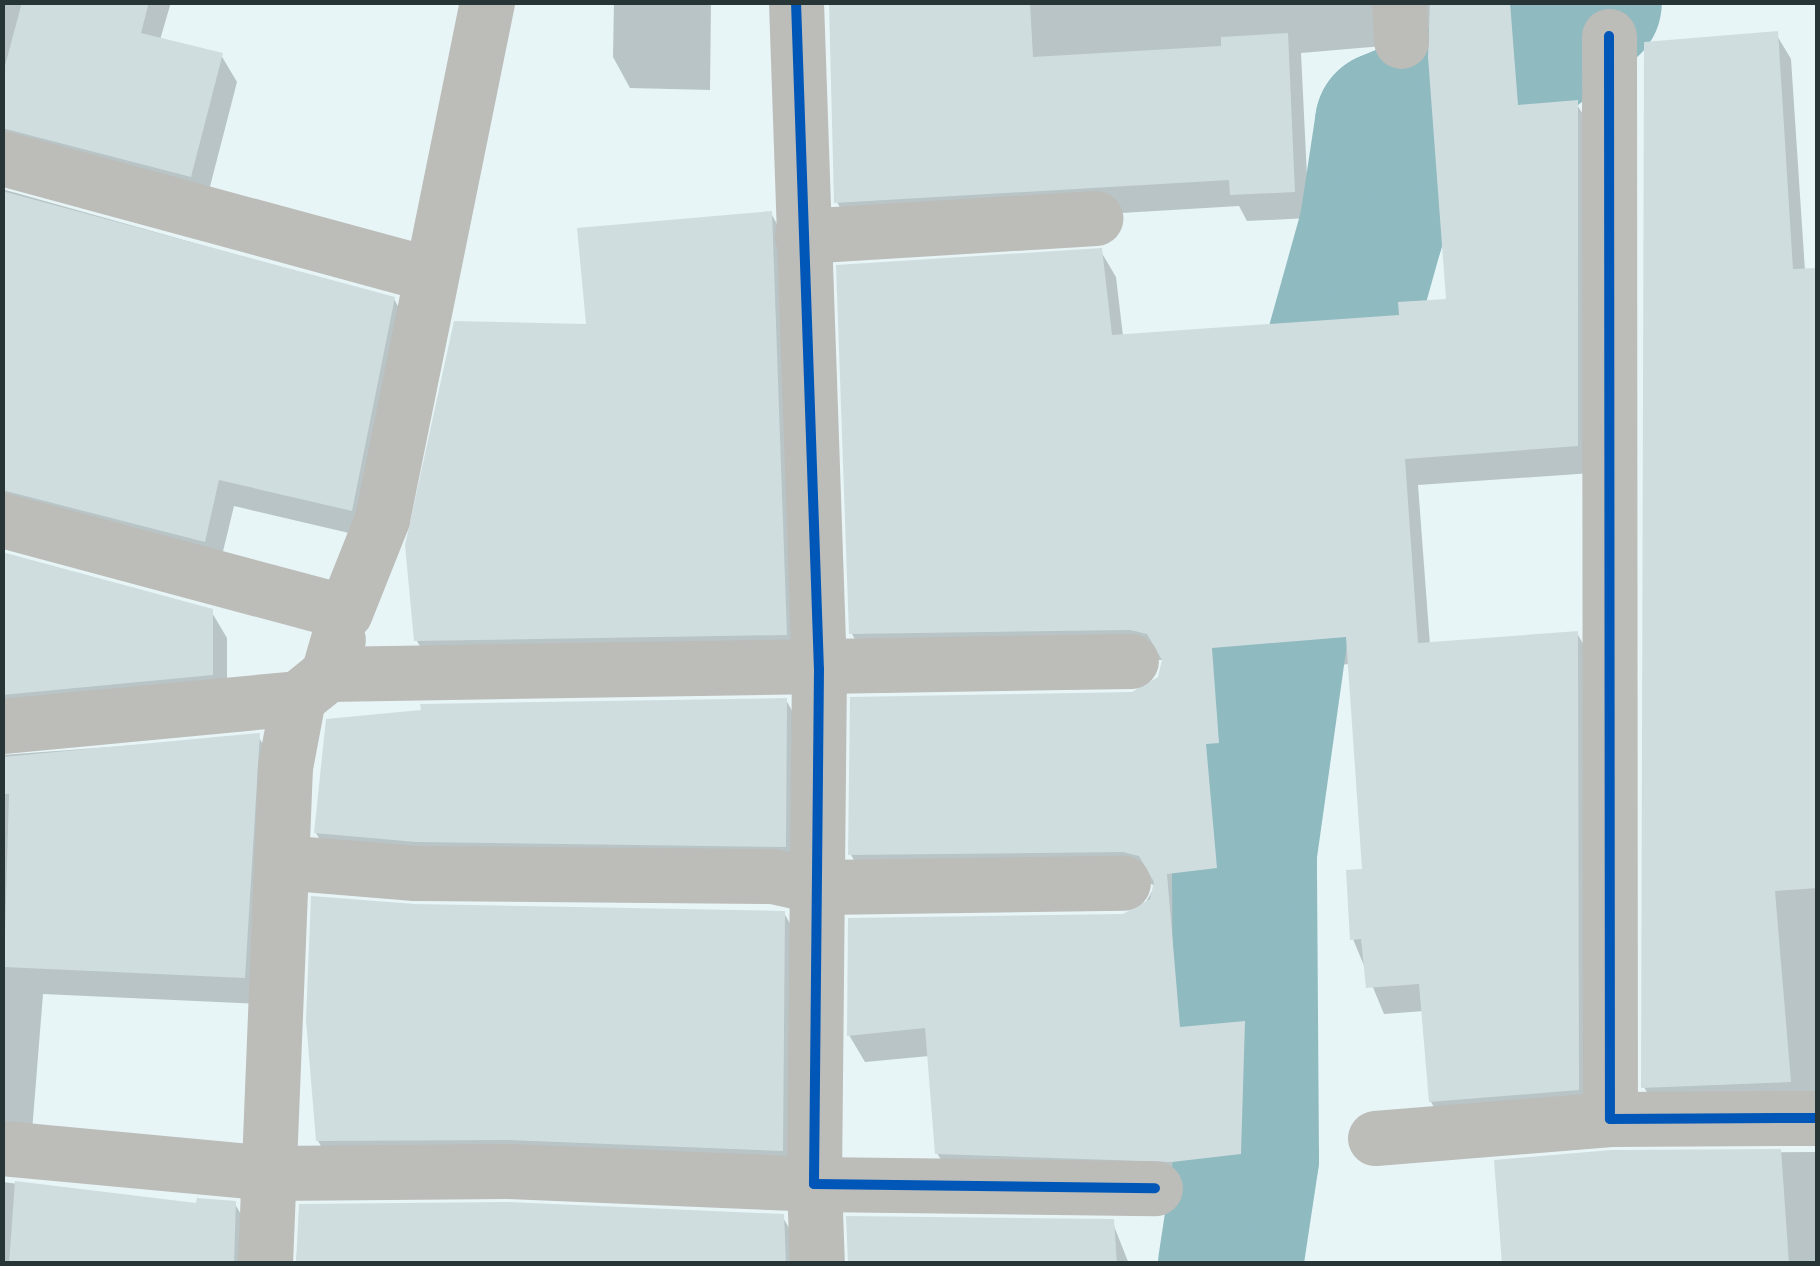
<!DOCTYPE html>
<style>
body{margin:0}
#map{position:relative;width:1820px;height:1266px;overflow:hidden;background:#e7f5f7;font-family:"Open Sans",sans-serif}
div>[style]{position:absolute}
.shadow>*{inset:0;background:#0003}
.river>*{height:145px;margin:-72.5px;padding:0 72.5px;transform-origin:72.5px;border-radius:72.5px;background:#8ebac0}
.building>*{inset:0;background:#d0dddf}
.street>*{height:55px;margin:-27.5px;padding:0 27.5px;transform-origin:27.5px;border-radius:27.5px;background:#bcbcb9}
.cycleway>*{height:10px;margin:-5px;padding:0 5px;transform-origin:5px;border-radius:5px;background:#0057b8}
span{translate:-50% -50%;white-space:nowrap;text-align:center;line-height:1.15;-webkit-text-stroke:8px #fff;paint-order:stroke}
.frame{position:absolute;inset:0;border:5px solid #283537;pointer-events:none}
</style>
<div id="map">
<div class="shadow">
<i style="clip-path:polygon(2px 2px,171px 2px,160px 40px,221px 55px,237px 82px,206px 202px,2px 162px)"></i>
<i style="clip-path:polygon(614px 2px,711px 2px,710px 90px,630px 88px,613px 57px)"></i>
<i style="clip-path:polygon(832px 2px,1404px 2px,1383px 46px,1301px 53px,1309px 218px,1247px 221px,1239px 206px,852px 229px,837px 202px)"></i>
<i style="clip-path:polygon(1424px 2px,1522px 2px,1530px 106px,1576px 103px,1592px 129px,1592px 473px,1418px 485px,1430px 645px,1577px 633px,1592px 660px,1593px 1116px,1446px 1128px,1431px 1102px,1424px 1011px,1384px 1014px,1353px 939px,1365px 871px,1350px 664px,1225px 674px,1233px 769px,1219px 770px,1231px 894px,1180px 900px,1191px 1028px,1244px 1024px,1259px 1050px,1255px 1180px,1188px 1188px,953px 1180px,937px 1153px,929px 1056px,865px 1062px,849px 1035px,1141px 911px,1155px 886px,1140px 878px,866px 881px,851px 855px,1160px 679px,1164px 660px,867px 660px,852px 634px,1100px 250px,1116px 277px,1123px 336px,1402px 317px,1448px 301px)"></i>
<i style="clip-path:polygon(1776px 34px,1791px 59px,1805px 271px,1818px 270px,1818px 1111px,1658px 1112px,1644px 1087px)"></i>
<i style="clip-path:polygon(2px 189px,394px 299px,409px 326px,366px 537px,234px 506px,219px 568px,2px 522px)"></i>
<i style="clip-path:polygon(771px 213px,787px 243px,802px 664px,434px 670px,417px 641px,589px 327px)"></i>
<i style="clip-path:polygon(2px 555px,211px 611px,227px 638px,227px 701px,2px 729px)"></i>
<i style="clip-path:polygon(786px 700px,803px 730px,801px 876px,333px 862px,316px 833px,424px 713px)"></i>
<i style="clip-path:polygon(258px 736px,274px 762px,259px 1004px,43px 994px,31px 1144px,2px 1148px,2px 755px)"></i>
<i style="clip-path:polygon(414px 907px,784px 913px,796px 934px,793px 1171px,330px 1161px,318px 1141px)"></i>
<i style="clip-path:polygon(1818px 1152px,1818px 1264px,1505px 1264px,1611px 1153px)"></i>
<i style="clip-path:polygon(2px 1182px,198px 1205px,235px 1204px,250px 1230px,251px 1264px,2px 1264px)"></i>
<i style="clip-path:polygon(301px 1206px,782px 1216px,798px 1243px,800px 1264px,296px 1264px)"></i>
<i style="clip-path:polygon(849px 1218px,1112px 1221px,1129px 1264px,848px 1264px)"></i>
</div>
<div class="river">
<i style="left:1230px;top:1264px;width:107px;rotate:-81.4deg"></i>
<i style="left:1246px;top:1158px;width:306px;rotate:-90.4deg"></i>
<i style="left:1244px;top:852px;width:344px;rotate:-82deg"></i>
<i style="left:1292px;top:511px;width:293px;rotate:-74.4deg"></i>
<i style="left:1371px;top:229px;width:107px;rotate:-81.4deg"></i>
<i style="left:1387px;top:123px;width:116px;rotate:-22.4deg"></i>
<i style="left:1494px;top:79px;width:122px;rotate:-39deg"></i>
</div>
<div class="building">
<i style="clip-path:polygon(22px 2px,149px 2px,141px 33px,223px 53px,191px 177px,2px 128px,2px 77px)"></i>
<i style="clip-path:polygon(829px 2px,1030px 2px,1033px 57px,1221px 46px,1221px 37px,1288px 33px,1295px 192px,1230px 195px,1229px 180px,834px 203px)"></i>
<i style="clip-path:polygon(1430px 2px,1510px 2px,1518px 105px,1578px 100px,1578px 446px,1405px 459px,1418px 643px,1578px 631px,1579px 1090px,1429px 1102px,1419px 984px,1366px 988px,1361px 939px,1350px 940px,1346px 870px,1362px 869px,1346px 637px,1212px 648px,1219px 743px,1206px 744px,1217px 868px,1167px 874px,1180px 1027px,1245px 1021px,1241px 1154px,1172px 1162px,935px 1154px,925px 1028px,847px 1036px,848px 918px,1123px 914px,1150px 899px,1154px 882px,1139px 856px,1123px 852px,848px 855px,850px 697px,1132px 692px,1158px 677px,1162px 660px,1147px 634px,1130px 630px,849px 634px,836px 265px,1102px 248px,1112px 335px,1399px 315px,1398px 302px,1446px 299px,1428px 57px)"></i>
<i style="clip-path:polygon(1778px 31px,1793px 269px,1818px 268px,1818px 888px,1775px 891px,1791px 1082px,1641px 1088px,1644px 42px)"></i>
<i style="clip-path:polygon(2px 191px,395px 297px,352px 511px,219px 480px,205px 542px,2px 490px)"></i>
<i style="clip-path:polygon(772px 211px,787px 635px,414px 641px,405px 545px,454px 321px,586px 324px,577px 228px)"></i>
<i style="clip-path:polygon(2px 552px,213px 609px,213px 675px,2px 695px)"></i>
<i style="clip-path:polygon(787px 698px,786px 847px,416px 842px,314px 833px,326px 719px,421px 710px,420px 704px)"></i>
<i style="clip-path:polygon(260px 733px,245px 978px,4px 967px,9px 794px,2px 794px,2px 757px)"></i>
<i style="clip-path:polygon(311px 896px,415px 904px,785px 911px,783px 1151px,508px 1140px,316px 1141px,306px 1020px)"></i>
<i style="clip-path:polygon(1781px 1149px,1789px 1264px,1502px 1264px,1494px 1160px,1611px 1150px)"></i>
<i style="clip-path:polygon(15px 1181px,196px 1203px,197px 1198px,236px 1201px,234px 1264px,9px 1264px)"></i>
<i style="clip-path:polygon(506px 1202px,784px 1214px,786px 1264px,296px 1264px,299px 1204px)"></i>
<i style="clip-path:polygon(846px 1216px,1114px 1219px,1117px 1264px,848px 1264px)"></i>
</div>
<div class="street">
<i style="left:796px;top:2px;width:667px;rotate:88.03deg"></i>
<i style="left:819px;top:669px;width:515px;rotate:90.56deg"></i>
<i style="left:814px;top:1184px;width:341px;rotate:0.7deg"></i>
<i style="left:1399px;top:2px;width:39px;rotate:87deg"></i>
<i style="left:1609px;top:36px;width:1083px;rotate:89.95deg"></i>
<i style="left:1610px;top:1119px;width:208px;rotate:-0.3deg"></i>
<i style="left:2px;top:158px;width:443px;rotate:15.2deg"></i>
<i style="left:802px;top:236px;width:294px;rotate:-3.5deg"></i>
<i style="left:2px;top:520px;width:355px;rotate:15deg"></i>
<i style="left:345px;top:612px;width:100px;rotate:-68.3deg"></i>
<i style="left:382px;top:519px;width:528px;rotate:-78.52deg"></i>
<i style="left:328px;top:674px;width:803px;rotate:-0.93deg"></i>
<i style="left:2px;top:726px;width:297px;rotate:-5.4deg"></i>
<i style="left:281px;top:862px;width:134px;rotate:4.7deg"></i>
<i style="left:415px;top:873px;width:357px;rotate:0.5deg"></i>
<i style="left:772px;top:876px;width:51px;rotate:12.4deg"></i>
<i style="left:822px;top:887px;width:301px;rotate:-0.8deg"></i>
<i style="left:1375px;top:1138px;width:236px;rotate:-4.6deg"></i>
<i style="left:2px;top:1148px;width:270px;rotate:5.3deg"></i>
<i style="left:271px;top:1173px;width:236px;rotate:-0.5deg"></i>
<i style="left:507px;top:1171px;width:307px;rotate:2.4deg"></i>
<i style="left:814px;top:1184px;width:80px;rotate:87.9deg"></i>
<i style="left:265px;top:1264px;width:497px;rotate:-87.7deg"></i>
<i style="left:285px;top:767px;width:70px;rotate:-79.3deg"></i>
<i style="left:298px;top:698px;width:38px;rotate:-39deg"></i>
<i style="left:328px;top:674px;width:36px;rotate:-74deg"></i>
</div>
<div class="cycleway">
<i style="left:796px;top:2px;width:667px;rotate:88.03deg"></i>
<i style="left:819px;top:669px;width:515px;rotate:90.56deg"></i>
<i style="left:814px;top:1184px;width:341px;rotate:0.7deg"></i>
<i style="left:1609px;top:36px;width:1083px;rotate:89.95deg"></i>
<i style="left:1610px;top:1119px;width:208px;rotate:-0.3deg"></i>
</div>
<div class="frame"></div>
</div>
